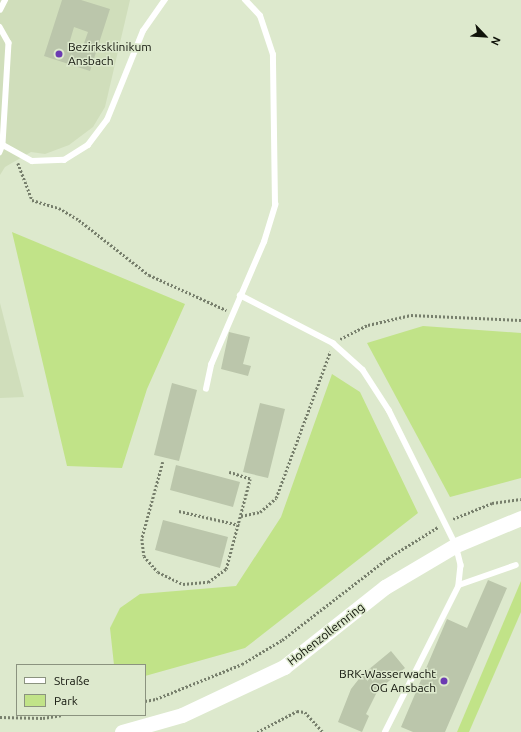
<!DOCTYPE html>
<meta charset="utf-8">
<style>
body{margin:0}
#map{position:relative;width:521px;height:732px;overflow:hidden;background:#dde9cd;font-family:Ubuntu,sans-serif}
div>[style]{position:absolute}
.built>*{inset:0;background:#d0debb}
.green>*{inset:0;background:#c1e388}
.building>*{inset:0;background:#bbc6ab}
.path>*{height:2.5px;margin-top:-1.25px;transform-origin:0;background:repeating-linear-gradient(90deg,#777f6c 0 2px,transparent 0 4px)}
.lane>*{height:5.5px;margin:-2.75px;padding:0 2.75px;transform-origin:2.75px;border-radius:2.75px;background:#fff}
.secondary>*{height:15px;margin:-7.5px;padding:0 7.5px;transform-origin:7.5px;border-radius:7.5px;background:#fff}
.dots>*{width:11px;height:11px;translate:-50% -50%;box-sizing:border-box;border:2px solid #dde9cd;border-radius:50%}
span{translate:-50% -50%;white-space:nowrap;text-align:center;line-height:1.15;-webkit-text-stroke:3px #dde9cd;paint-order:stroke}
.poi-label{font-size:12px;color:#10130a}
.left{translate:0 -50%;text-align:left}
.right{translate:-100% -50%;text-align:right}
.street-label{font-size:12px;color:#10130a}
.legend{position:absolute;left:16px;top:664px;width:130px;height:52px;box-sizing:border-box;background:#dde9cd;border:1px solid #8b937f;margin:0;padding:5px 7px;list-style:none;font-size:12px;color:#10130a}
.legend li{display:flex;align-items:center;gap:8px;height:20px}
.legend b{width:20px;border:1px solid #8b937f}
.north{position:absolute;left:465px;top:16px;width:40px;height:40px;-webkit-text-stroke:3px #dde9cd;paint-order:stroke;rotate:115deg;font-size:11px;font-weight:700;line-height:16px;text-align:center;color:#10130a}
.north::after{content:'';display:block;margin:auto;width:14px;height:18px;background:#10130a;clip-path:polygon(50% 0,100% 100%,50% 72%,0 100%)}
</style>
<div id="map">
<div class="built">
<i style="clip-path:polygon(0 0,130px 0,105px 107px,93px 127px,69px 145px,45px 154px,31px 152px,5px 167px,0 175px)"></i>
<i style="clip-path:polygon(0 303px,24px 397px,0 398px)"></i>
</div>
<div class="green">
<i style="clip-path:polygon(12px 232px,185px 304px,147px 389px,122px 468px,67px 466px)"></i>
<i style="clip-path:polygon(423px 326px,521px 333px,521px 478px,450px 497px,367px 343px)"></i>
<i style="clip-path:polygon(332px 374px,360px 392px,418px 513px,245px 648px,145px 676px,145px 665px,114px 665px,110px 628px,120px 608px,140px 594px,236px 586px,281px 517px)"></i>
<i style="clip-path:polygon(521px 581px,521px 612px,469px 732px,457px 732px)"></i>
</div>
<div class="building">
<i style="clip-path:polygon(evenodd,62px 0,81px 0,110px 9px,90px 71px,44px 56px,62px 0,74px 27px,88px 32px,82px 49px,69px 44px,74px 27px)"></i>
<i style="clip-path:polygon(229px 332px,250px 337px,243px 364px,251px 366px,248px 376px,221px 369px)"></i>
<i style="clip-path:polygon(172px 383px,197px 390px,179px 461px,154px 455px)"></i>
<i style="clip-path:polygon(260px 403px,285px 409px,268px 478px,243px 472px)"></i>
<i style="clip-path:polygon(176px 465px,240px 482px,233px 507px,170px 490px)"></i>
<i style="clip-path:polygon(163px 520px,228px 537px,220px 568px,155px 550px)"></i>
<i style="clip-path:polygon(488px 580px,507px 588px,445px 732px,413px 732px,401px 727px,447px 619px,467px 628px)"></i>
<i style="clip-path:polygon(391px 651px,405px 668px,378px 690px,366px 714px,369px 716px,362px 732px,338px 722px,351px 689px,362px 675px)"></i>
</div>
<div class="path">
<i style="left:18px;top:163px;width:40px;rotate:69deg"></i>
<i style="left:32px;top:200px;width:28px;rotate:17deg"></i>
<i style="left:59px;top:208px;width:23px;rotate:31deg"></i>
<i style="left:79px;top:220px;width:89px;rotate:38.2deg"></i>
<i style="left:149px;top:275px;width:85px;rotate:24.4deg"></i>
<i style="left:340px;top:339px;width:31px;rotate:-27deg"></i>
<i style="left:368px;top:325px;width:44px;rotate:-13.1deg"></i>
<i style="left:411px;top:315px;width:110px;rotate:2.6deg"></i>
<i style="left:163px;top:462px;width:80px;rotate:105.3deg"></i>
<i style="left:142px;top:539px;width:17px;rotate:83deg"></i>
<i style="left:144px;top:556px;width:21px;rotate:49deg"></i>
<i style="left:158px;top:572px;width:28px;rotate:26deg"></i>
<i style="left:183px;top:584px;width:25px;rotate:-5deg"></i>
<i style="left:208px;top:582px;width:22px;rotate:-36deg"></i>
<i style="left:226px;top:569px;width:93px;rotate:-75.1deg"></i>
<i style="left:250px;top:479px;width:22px;rotate:-162deg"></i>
<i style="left:179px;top:511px;width:62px;rotate:13.1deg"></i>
<i style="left:241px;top:516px;width:19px;rotate:-12deg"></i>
<i style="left:260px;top:512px;width:21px;rotate:-41deg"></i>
<i style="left:276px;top:498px;width:156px;rotate:-69.7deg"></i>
<i style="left:453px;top:519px;width:42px;rotate:-22.3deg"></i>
<i style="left:492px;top:503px;width:29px;rotate:-8deg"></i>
<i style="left:145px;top:701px;width:11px;rotate:-10deg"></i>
<i style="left:156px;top:699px;width:93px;rotate:-22.1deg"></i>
<i style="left:242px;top:664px;width:47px;rotate:-31deg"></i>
<i style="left:282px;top:640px;width:134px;rotate:-37.7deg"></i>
<i style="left:388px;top:558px;width:59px;rotate:-31.8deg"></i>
<i style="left:0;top:717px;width:43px;rotate:1.3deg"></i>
<i style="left:43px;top:718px;width:18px;rotate:-9deg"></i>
<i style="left:257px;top:732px;width:45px;rotate:-27.7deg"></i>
<i style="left:297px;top:711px;width:8px;rotate:7deg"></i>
<i style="left:305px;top:712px;width:27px;rotate:48deg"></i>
</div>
<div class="lane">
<i style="left:0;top:10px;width:11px;rotate:-63deg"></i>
<i style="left:0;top:27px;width:18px;rotate:61deg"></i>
<i style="left:9px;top:43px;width:102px;rotate:93.4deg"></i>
<i style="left:3px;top:145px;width:8px;rotate:113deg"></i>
<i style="left:3px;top:145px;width:33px;rotate:29deg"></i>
<i style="left:32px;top:161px;width:32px;rotate:-2deg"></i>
<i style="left:64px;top:160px;width:28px;rotate:-32deg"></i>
<i style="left:88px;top:145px;width:31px;rotate:-53deg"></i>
<i style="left:107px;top:120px;width:96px;rotate:-68deg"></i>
<i style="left:143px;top:31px;width:38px;rotate:-55deg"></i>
<i style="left:240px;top:295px;width:105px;rotate:27.3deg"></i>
<i style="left:333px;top:343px;width:40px;rotate:42deg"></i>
<i style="left:363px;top:370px;width:48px;rotate:57deg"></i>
<i style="left:389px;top:410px;width:151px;rotate:63.6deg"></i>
<i style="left:456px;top:545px;width:21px;rotate:76deg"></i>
<i style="left:461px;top:565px;width:20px;rotate:96deg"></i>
<i style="left:206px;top:389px;width:25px;rotate:-78deg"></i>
<i style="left:211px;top:365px;width:134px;rotate:-66.7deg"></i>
<i style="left:264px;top:242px;width:39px;rotate:-73deg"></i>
<i style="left:275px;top:205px;width:150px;rotate:-90.8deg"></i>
<i style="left:273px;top:55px;width:41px;rotate:-108.4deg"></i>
<i style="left:260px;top:16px;width:22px;rotate:-133deg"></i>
<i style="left:385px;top:732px;width:165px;rotate:-63.3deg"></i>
<i style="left:459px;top:585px;width:60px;rotate:-19.3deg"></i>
</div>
<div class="secondary">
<i style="left:122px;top:732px;width:62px;rotate:-15.8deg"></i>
<i style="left:182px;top:715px;width:113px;rotate:-25.2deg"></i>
<i style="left:284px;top:667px;width:129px;rotate:-38.4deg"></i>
<i style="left:385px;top:587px;width:82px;rotate:-30.6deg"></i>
<i style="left:456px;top:545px;width:70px;rotate:-22.6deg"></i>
</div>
<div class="dots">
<i style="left:59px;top:54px;background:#6b3ab2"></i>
<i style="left:444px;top:681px;background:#6b3ab2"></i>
</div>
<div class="poi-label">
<span class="left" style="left:68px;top:54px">Bezirksklinikum<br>Ansbach</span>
<span class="right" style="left:436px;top:681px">BRK-Wasserwacht<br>OG Ansbach</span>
</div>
<div class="street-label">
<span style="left:326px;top:634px;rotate:-38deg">Hohenzollernring</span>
</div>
<ul class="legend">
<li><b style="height:5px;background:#fff"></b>Straße</li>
<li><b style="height:11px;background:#c1e388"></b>Park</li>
</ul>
<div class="north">N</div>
</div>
